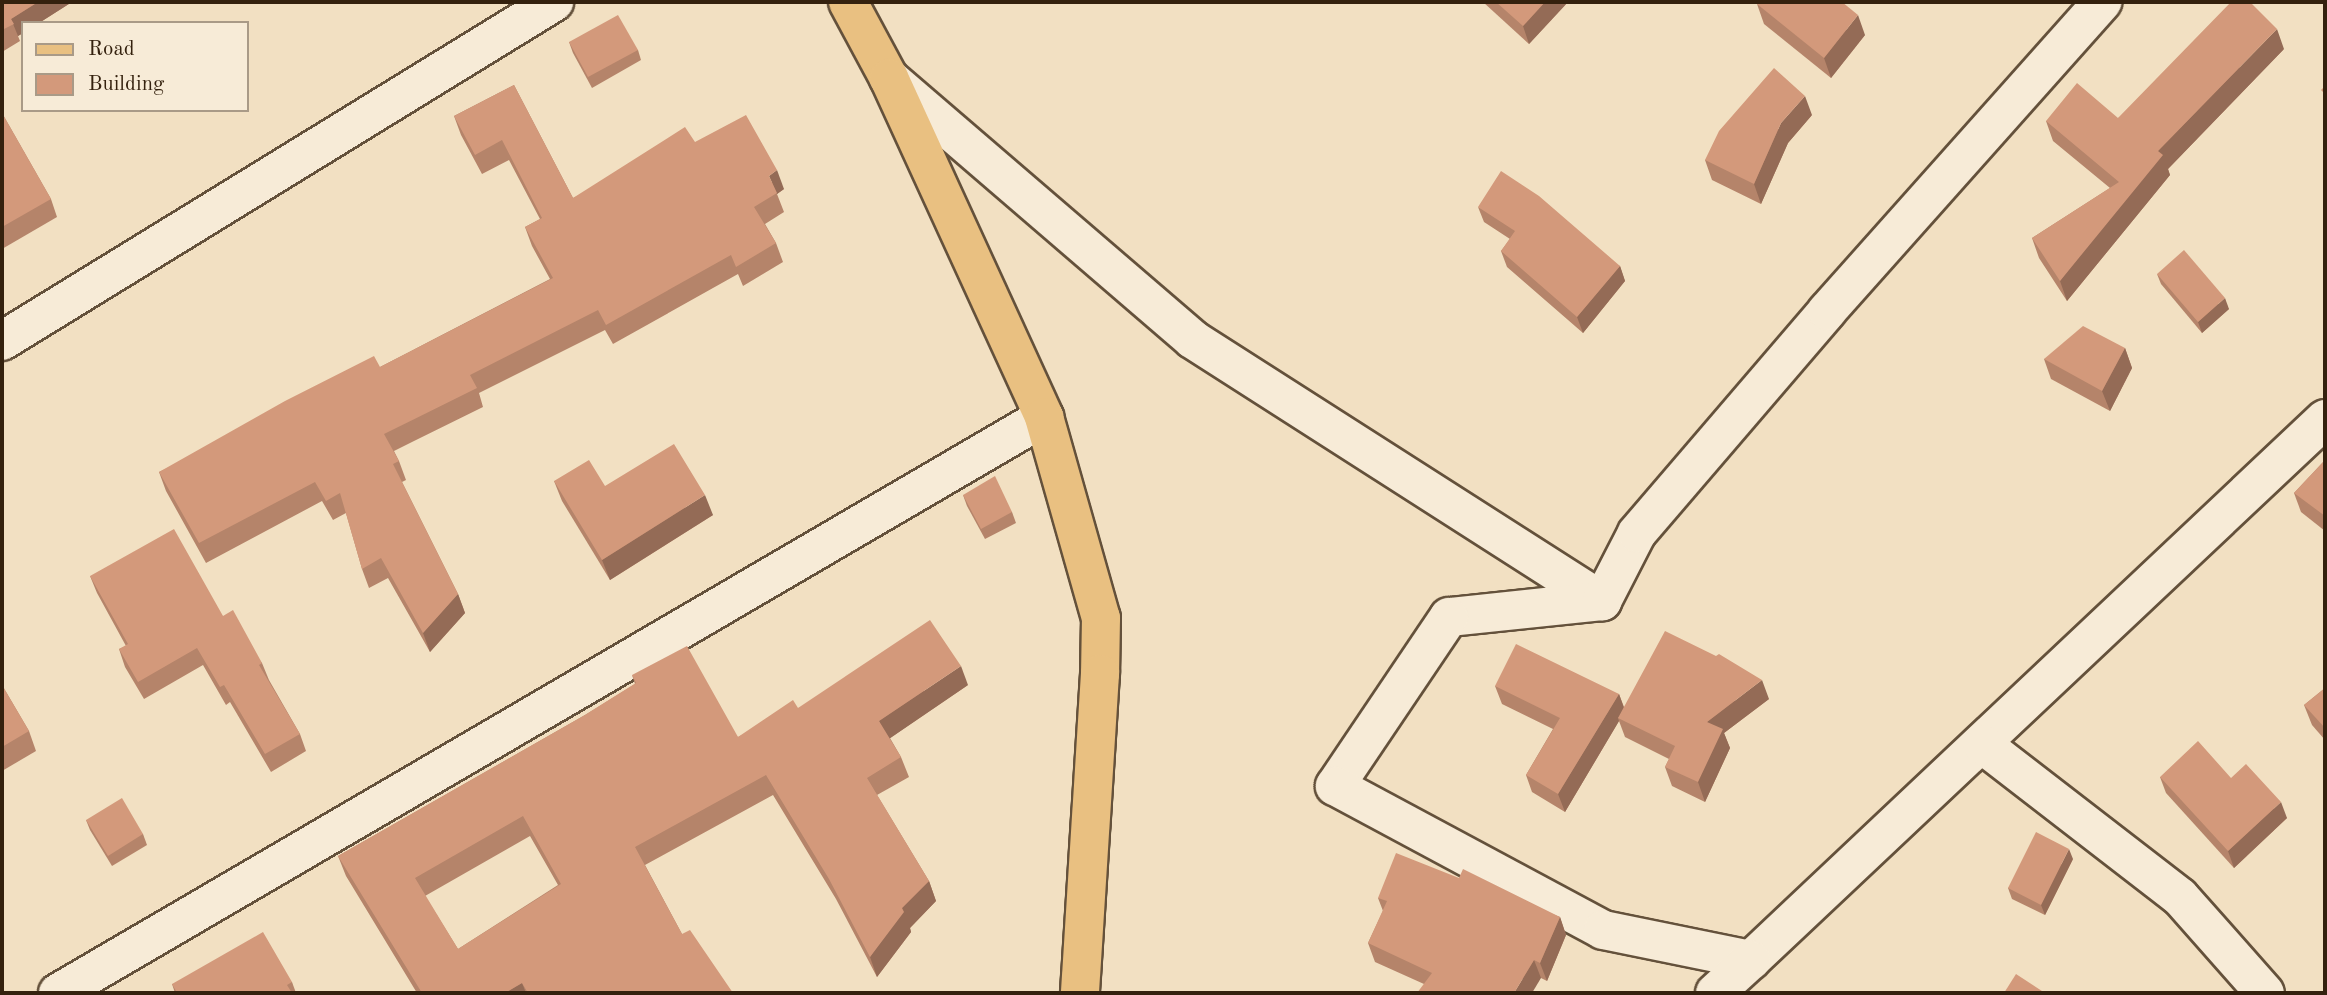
<!DOCTYPE html>
<style>
body{margin:0}
#map{position:relative;width:2327px;height:995px;overflow:hidden;background:#f2e0c2;font-family:"Old Standard TT",serif}
div>[style]{position:absolute}
.roads{filter:drop-shadow(2px 0 #64513b) drop-shadow(-2px 0 #64513b) drop-shadow(0 2px #64513b) drop-shadow(0 -2px #64513b)}
.minor>*{height:38px;margin:-19px;padding:0 19px;transform-origin:19px;border-radius:19px;background:#f7ebd7}
.major>*{height:38px;margin:-19px;padding:0 19px;transform-origin:19px;border-radius:19px;background:#e9c081}
.wall>*{inset:0;background:#b5846a}
.shaded-wall>*{inset:0;background:#946b56}
.building>*{inset:0;background:#d3997b}
span{translate:-50% -50%;white-space:nowrap;text-align:center;line-height:1.15;-webkit-text-stroke:5px #f7ebd7;paint-order:stroke}
.frame{position:absolute;inset:0;border:4px solid #34210e;pointer-events:none}
.legend{position:absolute;left:21px;top:21px;width:228px;height:91px;box-sizing:border-box;background:#f7ebd7;border:2px solid #a99a87;margin:0;padding:9px 12px;list-style:none;font-size:21px;color:#34210e}
.legend li{display:flex;align-items:center;gap:14px;height:35px}
.legend b{width:35px;border:2px solid #a99a87}
</style>
<div id="map">
<div class="roads">
<div class="minor">
<i style="left:889px;top:78px;width:400px;rotate:40.7deg"></i>
<i style="left:1192px;top:339px;width:487px;rotate:32.6deg"></i>
<i style="left:2px;top:341px;width:648px;rotate:-31.56deg"></i>
<i style="left:1602px;top:601px;width:154px;rotate:174deg"></i>
<i style="left:1449px;top:617px;width:204px;rotate:124deg"></i>
<i style="left:1335px;top:786px;width:304px;rotate:28.2deg"></i>
<i style="left:1603px;top:930px;width:151px;rotate:11.5deg"></i>
<i style="left:1751px;top:960px;width:789px;rotate:-43.3deg"></i>
<i style="left:1602px;top:601px;width:76px;rotate:-62.8deg"></i>
<i style="left:1637px;top:533px;width:292px;rotate:-49.4deg"></i>
<i style="left:1827px;top:311px;width:414px;rotate:-48.3deg"></i>
<i style="left:1982px;top:744px;width:250px;rotate:37.7deg"></i>
<i style="left:2180px;top:897px;width:128px;rotate:48.5deg"></i>
<i style="left:58px;top:993px;width:1142px;rotate:-30.29deg"></i>
<i style="left:1715px;top:993px;width:49px;rotate:-42.5deg"></i>
</div>
<div class="major">
<i style="left:848px;top:2px;width:86px;rotate:61.7deg"></i>
<i style="left:889px;top:78px;width:373px;rotate:65.4deg"></i>
<i style="left:1044px;top:417px;width:209px;rotate:74.2deg"></i>
<i style="left:1101px;top:618px;width:56px;rotate:91deg"></i>
<i style="left:1100px;top:674px;width:320px;rotate:93.6deg"></i>
</div>
</div>
<div class="wall">
<i style="clip-path:polygon(2px 2px,72px 2px,39px 23px,23px 23px,23px 33px,18px 36px,20px 41px,2px 52px)"></i>
<i style="clip-path:polygon(1483px 2px,1568px 2px,1529px 44px)"></i>
<i style="clip-path:polygon(1757px 4px,1865px 35px,1831px 78px,1764px 24px)"></i>
<i style="clip-path:polygon(569px 42px,638px 50px,641px 60px,592px 88px,573px 53px)"></i>
<i style="clip-path:polygon(2284px 49px,2168px 169px,2170px 175px,2067px 301px,2039px 258px,2032px 238px,2110px 188px,2053px 141px,2046px 121px,2118px 118px)"></i>
<i style="clip-path:polygon(514px 85px,573px 198px,695px 142px,784px 189px,777px 194px,784px 212px,765px 224px,776px 243px,783px 262px,743px 286px,738px 274px,613px 344px,605px 330px,479px 393px,483px 407px,394px 451px,399px 461px,406px 480px,402px 482px,458px 594px,465px 613px,430px 652px,388px 578px,369px 588px,362px 569px,346px 513px,333px 520px,322px 501px,206px 563px,166px 491px,159px 472px,380px 367px,550px 279px,532px 246px,525px 227px,540px 219px,509px 160px,482px 174px,461px 135px,454px 116px)"></i>
<i style="clip-path:polygon(2px 113px,51px 199px,57px 217px,2px 249px)"></i>
<i style="clip-path:polygon(1812px 115px,1788px 143px,1761px 204px,1712px 180px,1705px 160px)"></i>
<i style="clip-path:polygon(1478px 207px,1620px 266px,1625px 281px,1583px 333px,1507px 267px,1501px 251px,1510px 239px,1484px 222px)"></i>
<i style="clip-path:polygon(2157px 274px,2229px 309px,2202px 333px,2161px 284px)"></i>
<i style="clip-path:polygon(2125px 348px,2132px 368px,2110px 411px,2051px 379px,2044px 359px)"></i>
<i style="clip-path:polygon(2325px 460px,2325px 531px,2301px 512px,2294px 493px)"></i>
<i style="clip-path:polygon(554px 481px,605px 486px,713px 515px,610px 580px,562px 501px)"></i>
<i style="clip-path:polygon(963px 495px,1012px 512px,1016px 523px,985px 539px,967px 506px)"></i>
<i style="clip-path:polygon(90px 576px,223px 616px,262px 663px,269px 680px,300px 734px,306px 751px,271px 772px,230px 702px,226px 705px,203px 665px,144px 699px,125px 667px,119px 649px,126px 646px,97px 593px)"></i>
<i style="clip-path:polygon(evenodd,632px 675px,738px 737px,798px 708px,968px 685px,890px 738px,901px 757px,909px 777px,877px 795px,929px 881px,936px 901px,910px 928px,911px 932px,877px 977px,836px 899px,773px 795px,645px 865px,682px 934px,733px 993px,417px 993px,346px 876px,338px 856px,585px 715px,635px 684px,632px 675px,530px 836px,558px 885px,458px 949px,425px 896px,530px 836px)"></i>
<i style="clip-path:polygon(2px 685px,29px 731px,36px 751px,2px 771px)"></i>
<i style="clip-path:polygon(1495px 686px,1619px 694px,1624px 707px,1769px 699px,1724px 733px,1730px 748px,1705px 802px,1672px 786px,1665px 767px,1669px 759px,1625px 737px,1619px 721px,1565px 812px,1532px 792px,1526px 775px,1553px 729px,1502px 704px)"></i>
<i style="clip-path:polygon(2325px 688px,2325px 740px,2312px 725px,2304px 705px)"></i>
<i style="clip-path:polygon(2160px 777px,2231px 778px,2287px 818px,2234px 868px,2166px 793px)"></i>
<i style="clip-path:polygon(86px 820px,143px 834px,147px 845px,112px 866px,90px 830px)"></i>
<i style="clip-path:polygon(2073px 859px,2045px 915px,2012px 899px,2008px 888px)"></i>
<i style="clip-path:polygon(1459px 878px,1560px 917px,1566px 935px,1547px 981px,1541px 978px,1424px 984px,1375px 962px,1368px 943px,1383px 911px,1378px 898px)"></i>
<i style="clip-path:polygon(292px 982px,296px 993px,175px 993px,172px 984px)"></i>
</div>
<div class="shaded-wall">
<i style="clip-path:polygon(38px 2px,72px 2px,39px 23px,23px 23px,23px 33px,18px 36px,11px 19px)"></i>
<i style="clip-path:polygon(1545px 2px,1568px 2px,1529px 44px,1523px 26px)"></i>
<i style="clip-path:polygon(1858px 15px,1865px 35px,1831px 78px,1824px 58px)"></i>
<i style="clip-path:polygon(2277px 29px,2284px 49px,2168px 169px,2170px 175px,2067px 301px,2060px 281px,2158px 151px)"></i>
<i style="clip-path:polygon(1805px 96px,1812px 115px,1788px 143px,1761px 204px,1754px 184px,1781px 123px)"></i>
<i style="clip-path:polygon(777px 170px,784px 189px,777px 194px,769px 176px)"></i>
<i style="clip-path:polygon(1620px 266px,1625px 281px,1583px 333px,1577px 317px)"></i>
<i style="clip-path:polygon(2225px 298px,2229px 309px,2202px 333px,2198px 322px)"></i>
<i style="clip-path:polygon(2125px 348px,2132px 368px,2110px 411px,2102px 391px)"></i>
<i style="clip-path:polygon(705px 495px,713px 515px,610px 580px,602px 560px)"></i>
<i style="clip-path:polygon(458px 594px,465px 613px,430px 652px,423px 633px)"></i>
<i style="clip-path:polygon(961px 666px,968px 685px,886px 741px,879px 721px)"></i>
<i style="clip-path:polygon(1762px 680px,1769px 699px,1724px 733px,1730px 748px,1705px 802px,1698px 782px,1707px 722px)"></i>
<i style="clip-path:polygon(1619px 694px,1625px 711px,1618px 718px,1619px 721px,1565px 812px,1558px 794px)"></i>
<i style="clip-path:polygon(2281px 802px,2287px 818px,2234px 868px,2228px 851px)"></i>
<i style="clip-path:polygon(2069px 849px,2073px 859px,2045px 915px,2041px 905px)"></i>
<i style="clip-path:polygon(929px 881px,936px 901px,910px 928px,911px 932px,877px 977px,870px 957px,902px 908px)"></i>
<i style="clip-path:polygon(1560px 917px,1566px 935px,1547px 981px,1540px 963px)"></i>
<i style="clip-path:polygon(1534px 960px,1541px 978px,1532px 993px,1514px 993px)"></i>
<i style="clip-path:polygon(522px 983px,526px 993px,505px 993px)"></i>
</div>
<div class="building">
<i style="clip-path:polygon(2px 2px,38px 2px,11px 19px,14px 24px,2px 30px)"></i>
<i style="clip-path:polygon(1496px 2px,1545px 2px,1523px 26px)"></i>
<i style="clip-path:polygon(1759px 2px,1842px 2px,1858px 15px,1824px 58px,1757px 4px)"></i>
<i style="clip-path:polygon(2231px 2px,2250px 2px,2277px 29px,2158px 151px,2163px 155px,2060px 281px,2032px 238px,2119px 182px,2046px 121px,2077px 83px,2118px 118px)"></i>
<i style="clip-path:polygon(618px 15px,638px 50px,588px 77px,569px 42px)"></i>
<i style="clip-path:polygon(1774px 68px,1805px 96px,1781px 123px,1754px 184px,1705px 160px,1719px 131px)"></i>
<i style="clip-path:polygon(514px 85px,573px 198px,685px 127px,695px 142px,746px 115px,777px 170px,769px 176px,777px 193px,754px 207px,776px 243px,736px 267px,731px 255px,606px 325px,598px 310px,470px 375px,477px 388px,384px 434px,399px 461px,393px 464px,458px 594px,423px 633px,381px 558px,362px 569px,340px 493px,326px 501px,315px 482px,199px 543px,159px 472px,285px 401px,374px 356px,380px 367px,553px 278px,525px 227px,542px 218px,502px 140px,475px 155px,454px 116px)"></i>
<i style="clip-path:polygon(2325px 86px,2325px 94px,2321px 90px)"></i>
<i style="clip-path:polygon(2px 113px,51px 199px,2px 227px)"></i>
<i style="clip-path:polygon(1501px 171px,1539px 196px,1620px 266px,1577px 317px,1501px 251px,1515px 231px,1478px 207px)"></i>
<i style="clip-path:polygon(2184px 250px,2225px 298px,2198px 322px,2157px 274px)"></i>
<i style="clip-path:polygon(2083px 326px,2125px 348px,2102px 391px,2044px 359px)"></i>
<i style="clip-path:polygon(674px 444px,705px 495px,602px 560px,554px 481px,589px 460px,605px 486px)"></i>
<i style="clip-path:polygon(2325px 460px,2325px 516px,2294px 493px)"></i>
<i style="clip-path:polygon(995px 476px,1012px 512px,981px 529px,963px 495px)"></i>
<i style="clip-path:polygon(174px 529px,223px 616px,233px 610px,262px 663px,259px 665px,300px 734px,265px 754px,224px 685px,220px 687px,197px 648px,138px 682px,119px 649px,128px 644px,90px 576px)"></i>
<i style="clip-path:polygon(evenodd,930px 620px,961px 666px,879px 721px,901px 757px,867px 778px,929px 881px,902px 908px,904px 912px,870px 957px,829px 879px,766px 775px,635px 847px,682px 934px,690px 930px,733px 993px,528px 993px,522px 983px,505px 993px,422px 993px,338px 856px,585px 715px,636px 683px,632px 675px,687px 646px,738px 737px,793px 700px,798px 708px,930px 620px,523px 816px,561px 884px,458px 949px,415px 878px,523px 816px)"></i>
<i style="clip-path:polygon(1665px 631px,1716px 656px,1719px 654px,1762px 680px,1707px 722px,1723px 729px,1698px 782px,1665px 767px,1675px 746px,1618px 718px)"></i>
<i style="clip-path:polygon(1516px 644px,1619px 694px,1558px 794px,1526px 775px,1560px 718px,1495px 686px)"></i>
<i style="clip-path:polygon(2px 685px,29px 731px,2px 747px)"></i>
<i style="clip-path:polygon(2325px 688px,2325px 728px,2304px 705px)"></i>
<i style="clip-path:polygon(2198px 741px,2231px 778px,2246px 764px,2281px 802px,2228px 851px,2160px 777px)"></i>
<i style="clip-path:polygon(122px 798px,143px 834px,108px 856px,86px 820px)"></i>
<i style="clip-path:polygon(2036px 832px,2069px 849px,2041px 905px,2008px 888px)"></i>
<i style="clip-path:polygon(1396px 853px,1459px 878px,1463px 869px,1560px 917px,1540px 963px,1534px 960px,1514px 993px,1417px 993px,1432px 973px,1368px 943px,1387px 901px,1378px 898px)"></i>
<i style="clip-path:polygon(263px 932px,292px 982px,287px 985px,292px 993px,177px 993px,172px 984px)"></i>
<i style="clip-path:polygon(2016px 974px,2045px 993px,2004px 993px)"></i>
</div>
<div class="frame"></div>
<ul class="legend">
<li><b style="height:9px;background:#e9c081"></b>Road</li>
<li><b style="height:19px;background:#d3997b"></b>Building</li>
</ul>
</div>
